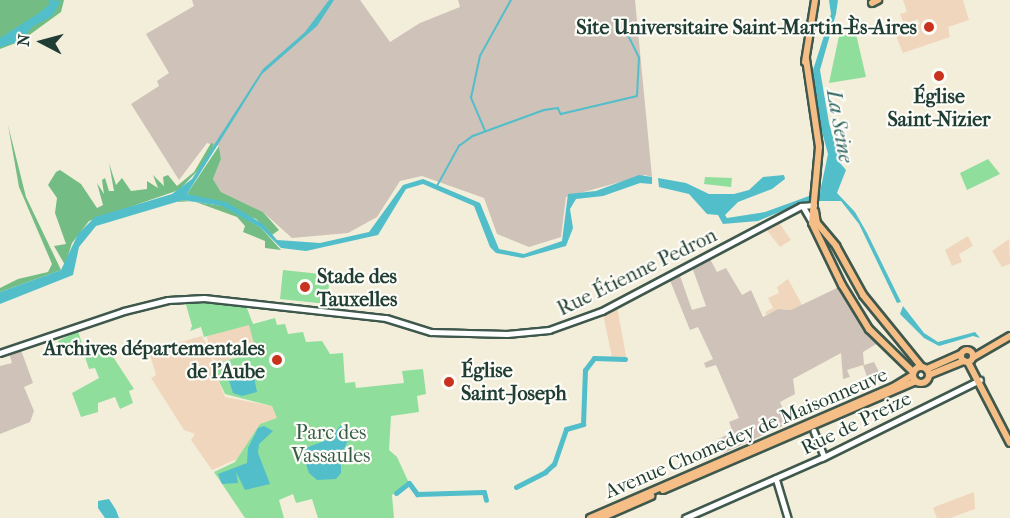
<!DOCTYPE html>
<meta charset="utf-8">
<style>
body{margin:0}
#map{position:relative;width:1010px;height:518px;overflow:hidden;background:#f3eeda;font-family:"IM FELL French Canon",serif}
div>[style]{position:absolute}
.built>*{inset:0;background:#f0d6bc}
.industrial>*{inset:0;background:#cec2b9}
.green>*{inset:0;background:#8fde9c}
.forest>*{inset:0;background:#73bd84}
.water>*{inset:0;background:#51beca}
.stream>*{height:1.5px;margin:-0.75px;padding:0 0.75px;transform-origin:0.75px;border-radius:0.75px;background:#51beca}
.river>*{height:5px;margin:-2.5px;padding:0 2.5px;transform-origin:2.5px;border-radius:2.5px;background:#51beca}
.roads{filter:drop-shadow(2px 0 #3f584d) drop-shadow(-2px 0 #3f584d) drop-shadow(0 2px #3f584d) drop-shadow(0 -2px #3f584d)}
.minor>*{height:4.5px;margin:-2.25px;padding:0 2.25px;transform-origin:2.25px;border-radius:2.25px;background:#fff}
.major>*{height:6px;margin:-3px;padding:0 3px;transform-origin:3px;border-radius:3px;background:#f6be87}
.major>.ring{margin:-3px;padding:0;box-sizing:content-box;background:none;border:6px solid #f6be87;border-radius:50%}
.dots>*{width:16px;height:16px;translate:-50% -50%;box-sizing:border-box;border:3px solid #fdfcf7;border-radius:50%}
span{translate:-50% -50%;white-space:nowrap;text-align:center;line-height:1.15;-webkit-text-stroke:4.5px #fdfcf7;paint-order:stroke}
.poi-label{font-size:20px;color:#1f3d34;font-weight:700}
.right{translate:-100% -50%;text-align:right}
.left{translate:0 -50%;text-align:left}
.street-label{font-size:20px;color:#1f3d34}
.park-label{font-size:20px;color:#355d49}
.water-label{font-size:21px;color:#2e6461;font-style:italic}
.north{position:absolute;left:12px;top:12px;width:60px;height:60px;-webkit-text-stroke:4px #fdfcf7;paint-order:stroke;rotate:276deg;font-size:16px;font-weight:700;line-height:24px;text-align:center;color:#1f3d34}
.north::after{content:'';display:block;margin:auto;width:21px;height:27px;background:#1f3d34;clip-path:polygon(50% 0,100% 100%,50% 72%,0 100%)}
</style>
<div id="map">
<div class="built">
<i style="clip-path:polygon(903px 0,963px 0,969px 20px,948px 27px,950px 37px,903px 53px,896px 36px,905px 34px,903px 28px,920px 24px,918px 19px,904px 24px,900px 14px,907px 12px)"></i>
<i style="clip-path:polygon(778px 221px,791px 240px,780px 247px,765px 228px)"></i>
<i style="clip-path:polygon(968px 236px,973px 246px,959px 254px,962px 262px,952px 266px,945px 250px)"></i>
<i style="clip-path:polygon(1009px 239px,1010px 264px,1002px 267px,992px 251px)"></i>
<i style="clip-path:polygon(788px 279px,802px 305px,791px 310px,778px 309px,766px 315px,765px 312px,773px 308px,768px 298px,779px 293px,777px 287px)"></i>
<i style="clip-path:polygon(617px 306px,626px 356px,625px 358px,612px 357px,603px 314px)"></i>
<i style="clip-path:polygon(249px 324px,256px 352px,217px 363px,211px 356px,217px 377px,225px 397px,272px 406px,278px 418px,260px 424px,237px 459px,212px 470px,191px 440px,195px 434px,184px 430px,151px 378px,156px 375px,149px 351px,202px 336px,209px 349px,207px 336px)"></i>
<i style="clip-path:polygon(974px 492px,975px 509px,950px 518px,937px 518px,933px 508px,937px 506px)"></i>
</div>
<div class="industrial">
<i style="clip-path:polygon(192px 0,360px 0,390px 42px,420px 23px,460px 7px,458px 0,635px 0,652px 177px,645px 175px,566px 197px,561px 237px,529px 247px,497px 234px,484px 198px,422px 176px,400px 181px,377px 217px,348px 233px,292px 238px,263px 212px,221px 192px,213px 179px,221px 159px,219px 146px,207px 143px,179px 180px,131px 104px,159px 86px,157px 81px,169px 73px,146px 34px,194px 6px)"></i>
<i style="clip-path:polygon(709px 257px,717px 272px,726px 268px,742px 295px,751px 290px,763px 317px,778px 309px,791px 310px,839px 287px,878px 343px,863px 352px,864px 365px,874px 362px,883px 380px,870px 386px,863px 365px,847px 370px,850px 377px,843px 379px,841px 353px,793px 379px,795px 394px,780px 402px,789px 423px,724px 453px,718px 439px,733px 432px,729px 422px,739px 418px,716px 365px,706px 368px,704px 363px,713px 359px,698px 327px,690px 330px,669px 278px,679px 273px,692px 310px,706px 306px,692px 267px)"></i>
<i style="clip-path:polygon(21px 350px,33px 383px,24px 387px,34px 411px,30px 422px,0 434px,0 366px,12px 363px,9px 353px)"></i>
</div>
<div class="green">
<i style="clip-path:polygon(856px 34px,866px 77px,829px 83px,839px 36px)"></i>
<i style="clip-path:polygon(988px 159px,1000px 174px,967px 190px,960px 173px)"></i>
<i style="clip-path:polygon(705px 177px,732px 178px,731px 187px,704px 184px)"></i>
<i style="clip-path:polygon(283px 270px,330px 275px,327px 304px,280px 299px)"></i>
<i style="clip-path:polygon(214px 299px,245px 303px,253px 324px,275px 318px,277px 325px,285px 324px,288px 334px,303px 332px,306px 342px,322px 341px,330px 354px,343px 353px,345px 383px,355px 382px,356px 388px,404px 383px,402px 371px,423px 369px,426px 394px,417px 396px,419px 412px,391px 416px,389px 450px,397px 457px,409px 483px,392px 495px,394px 518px,318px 518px,312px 499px,296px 503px,293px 494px,279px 500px,284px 518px,245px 518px,214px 472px,235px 462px,260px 424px,277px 418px,272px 406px,225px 394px,217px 377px,214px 364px,256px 352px,249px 325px,204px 337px,201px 327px,190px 331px,192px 326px,185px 301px)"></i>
<i style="clip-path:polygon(78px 331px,84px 350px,106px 346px,134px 389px,129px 391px,133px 403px,120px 409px,115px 397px,98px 403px,98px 412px,81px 417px,72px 393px,99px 378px,95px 368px,89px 369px,83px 351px,62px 356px,58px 341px)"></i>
</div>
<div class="forest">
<i style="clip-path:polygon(0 0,64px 0,61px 12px,21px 41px,0 49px)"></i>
<i style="clip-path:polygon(8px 125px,26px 197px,61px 270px,0 292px,0 288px,18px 279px,48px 272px,52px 264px,19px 187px)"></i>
<i style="clip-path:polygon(211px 143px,214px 144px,207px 161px,179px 190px,89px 221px,72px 243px,65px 265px,54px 246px,66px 244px,55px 213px,57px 198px,48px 185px,56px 172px,60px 170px,81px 184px,97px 208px,103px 205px,97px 183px,104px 194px,102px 180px,105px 178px,109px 191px,114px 191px,109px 163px,116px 185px,122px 178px,131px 191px,147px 189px,147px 181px,158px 188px,153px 175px,164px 186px,163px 177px,168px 175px,177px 186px,194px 172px)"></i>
<i style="clip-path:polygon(219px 146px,221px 159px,213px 179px,221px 192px,263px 212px,279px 230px,272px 235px,256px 219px,187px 194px)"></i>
<i style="clip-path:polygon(183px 200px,222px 206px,229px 209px,261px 228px,281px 250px,265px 248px,265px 241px,243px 232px,245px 226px,237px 217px,193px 201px,176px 202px)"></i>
</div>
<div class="water">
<i style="clip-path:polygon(48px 0,61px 1px,52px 16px,32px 27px,21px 41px,0 47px,0 38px,39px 13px,50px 4px)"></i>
<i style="clip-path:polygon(329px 0,334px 0,317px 26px,262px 74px,187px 194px,226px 202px,263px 224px,277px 240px,320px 243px,369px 232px,403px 185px,423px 179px,480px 203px,499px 249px,524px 254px,562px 241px,568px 194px,596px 191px,639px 175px,652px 177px,652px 184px,640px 183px,603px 196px,576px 199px,570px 209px,573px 228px,566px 246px,523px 258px,496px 253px,490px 247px,474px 206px,423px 184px,406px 189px,378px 235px,306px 251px,281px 248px,261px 228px,222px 206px,183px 200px,96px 226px,79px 247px,73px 275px,0 304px,0 292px,61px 270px,78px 234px,95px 217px,172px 194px,192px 179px,263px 69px,305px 32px)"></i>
<i style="clip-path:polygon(829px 0,838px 0,836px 14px,820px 70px,829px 123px,840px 163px,846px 170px,837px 193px,855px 212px,867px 233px,901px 302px,897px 303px,859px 224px,841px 201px,806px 201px,758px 221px,723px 224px,718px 215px,707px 214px,689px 194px,659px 187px,658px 178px,686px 183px,709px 194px,734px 194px,749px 190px,763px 177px,784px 175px,785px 179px,772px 189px,738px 202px,725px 215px,727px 218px,765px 212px,820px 192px,828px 154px,815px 106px,813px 70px,831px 14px)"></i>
<i style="clip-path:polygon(903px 306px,924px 333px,938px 342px,975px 332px,980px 338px,973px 336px,939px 346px,924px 338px,900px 314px)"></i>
<i style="clip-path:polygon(247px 364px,252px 367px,257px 392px,242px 396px,233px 393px,227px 375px)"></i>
<i style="clip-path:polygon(341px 425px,348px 427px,350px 436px,341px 456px,341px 473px,336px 479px,317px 480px,309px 473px,301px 450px,329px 439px)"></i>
<i style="clip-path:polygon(264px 426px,273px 431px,259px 444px,258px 453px,270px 484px,245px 490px,236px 472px,238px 483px,222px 484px,218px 474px,247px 463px,248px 448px,258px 428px)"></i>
<i style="clip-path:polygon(109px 499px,116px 510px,119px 518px,105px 518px,98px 508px,98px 501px)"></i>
</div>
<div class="stream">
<i style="left:485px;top:131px;width:36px;rotate:-113deg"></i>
<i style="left:471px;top:98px;width:43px;rotate:-77.9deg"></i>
<i style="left:480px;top:56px;width:64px;rotate:-61deg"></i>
<i style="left:437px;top:186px;width:46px;rotate:-61.2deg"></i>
<i style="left:459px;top:146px;width:17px;rotate:-36deg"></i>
<i style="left:473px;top:136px;width:76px;rotate:-20.1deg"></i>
<i style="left:544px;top:110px;width:14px;rotate:-8deg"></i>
<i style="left:558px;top:108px;width:7px;rotate:63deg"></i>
<i style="left:561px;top:114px;width:78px;rotate:-13.3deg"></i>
<i style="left:637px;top:96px;width:38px;rotate:-87deg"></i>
<i style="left:639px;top:58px;width:28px;rotate:-116deg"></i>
<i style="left:627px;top:33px;width:10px;rotate:-90deg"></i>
</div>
<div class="river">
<i style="left:516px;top:487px;width:33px;rotate:-27deg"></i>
<i style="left:545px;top:472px;width:12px;rotate:-42deg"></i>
<i style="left:554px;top:464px;width:37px;rotate:-71deg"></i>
<i style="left:566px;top:429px;width:18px;rotate:-16deg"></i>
<i style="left:583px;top:424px;width:54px;rotate:-87.9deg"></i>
<i style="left:585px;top:370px;width:15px;rotate:-53deg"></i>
<i style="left:594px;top:358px;width:31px;rotate:2deg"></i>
<i style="left:396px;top:493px;width:16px;rotate:-38deg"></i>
<i style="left:409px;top:483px;width:14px;rotate:54deg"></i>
<i style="left:417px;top:494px;width:67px;rotate:-1.7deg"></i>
<i style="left:484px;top:492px;width:8px;rotate:76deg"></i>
</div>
<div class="roads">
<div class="minor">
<i style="left:803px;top:206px;width:16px;rotate:60deg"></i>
<i style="left:0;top:353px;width:131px;rotate:-18.7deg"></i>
<i style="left:124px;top:311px;width:45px;rotate:-14deg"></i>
<i style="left:168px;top:300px;width:36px;rotate:-3deg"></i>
<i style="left:204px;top:298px;width:183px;rotate:6.3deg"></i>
<i style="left:386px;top:318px;width:47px;rotate:17.3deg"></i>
<i style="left:431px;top:332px;width:76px;rotate:1.5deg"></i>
<i style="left:507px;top:334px;width:42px;rotate:-5.4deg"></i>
<i style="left:549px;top:330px;width:56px;rotate:-19.7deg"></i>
<i style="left:602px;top:311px;width:225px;rotate:-27.8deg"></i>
<i style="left:801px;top:206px;width:13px;rotate:-4deg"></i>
<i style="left:814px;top:431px;width:27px;rotate:68deg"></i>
<i style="left:776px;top:478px;width:42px;rotate:73.3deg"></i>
<i style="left:685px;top:518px;width:150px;rotate:-23.7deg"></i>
<i style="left:822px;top:458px;width:176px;rotate:-26.3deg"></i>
</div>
<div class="major">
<i style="left:872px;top:3px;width:7px;rotate:-27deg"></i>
<i style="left:806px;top:59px;width:89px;rotate:81.6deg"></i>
<i style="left:819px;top:147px;width:76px;rotate:95.3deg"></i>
<i style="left:812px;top:223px;width:69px;rotate:64.2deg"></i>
<i style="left:842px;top:285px;width:52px;rotate:58.5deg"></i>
<i style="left:869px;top:329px;width:62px;rotate:44.3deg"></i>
<i style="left:805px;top:62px;width:63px;rotate:-80.8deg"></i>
<i style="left:815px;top:211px;width:12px;rotate:81deg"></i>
<i style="left:817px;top:223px;width:30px;rotate:50deg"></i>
<i style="left:836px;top:246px;width:56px;rotate:61.1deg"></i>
<i style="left:863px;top:295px;width:92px;rotate:50.8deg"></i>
<i class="ring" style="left:961px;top:350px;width:6px;height:6px"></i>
<i style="left:974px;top:357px;width:42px;rotate:-30.3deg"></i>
<i style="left:968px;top:362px;width:91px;rotate:62.6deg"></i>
<i class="ring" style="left:913px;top:367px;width:10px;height:10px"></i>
<i style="left:927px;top:369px;width:37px;rotate:-24deg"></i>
<i style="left:929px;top:375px;width:38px;rotate:-22deg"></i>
<i style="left:663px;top:490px;width:275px;rotate:-23.3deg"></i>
<i style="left:590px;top:518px;width:330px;rotate:-23.4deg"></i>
<i style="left:893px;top:387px;width:23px;rotate:-31deg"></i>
<i style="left:601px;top:518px;width:55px;rotate:-23.7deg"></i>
</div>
</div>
<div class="dots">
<i style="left:929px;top:27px;background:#c8321e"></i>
<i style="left:939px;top:76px;background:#c8321e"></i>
<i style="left:305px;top:287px;background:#c8321e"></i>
<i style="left:277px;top:360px;background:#c8321e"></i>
<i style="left:449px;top:382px;background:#c8321e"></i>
</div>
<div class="poi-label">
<span class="right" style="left:917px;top:27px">Site Universitaire Saint-Martin-Ès-Aires</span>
<span style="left:939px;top:108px">Église<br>Saint-Nizier</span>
<span class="left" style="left:317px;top:288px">Stade des<br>Tauxelles</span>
<span class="right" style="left:265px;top:360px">Archives départementales<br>de l'Aube</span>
<span class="left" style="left:461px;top:382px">Église<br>Saint-Joseph</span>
</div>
<div class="street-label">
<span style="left:637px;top:272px;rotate:-26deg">Rue Étienne Pedron</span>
<span style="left:856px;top:423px;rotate:-26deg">Rue de Preize</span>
<span style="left:746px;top:433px;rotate:-23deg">Avenue Chomedey de Maisonneuve</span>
</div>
<div class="park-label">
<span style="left:331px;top:444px">Parc des<br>Vassaules</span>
</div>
<div class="water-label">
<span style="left:840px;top:126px;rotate:80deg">La Seine</span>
</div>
<div class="north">N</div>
</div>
